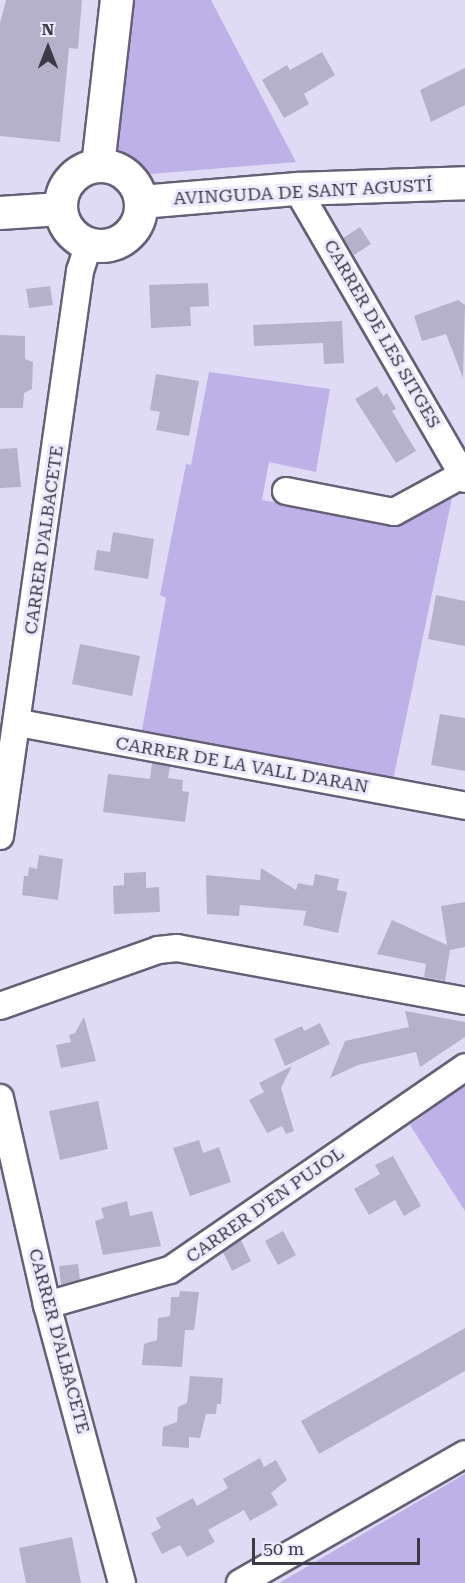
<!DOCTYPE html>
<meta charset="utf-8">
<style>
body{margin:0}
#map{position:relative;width:465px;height:1583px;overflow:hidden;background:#e0dbf5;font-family:"Roboto Serif",serif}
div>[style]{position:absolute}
.green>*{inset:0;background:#bdb1e8}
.building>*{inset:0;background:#b6b1ca}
.roads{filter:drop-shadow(2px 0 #656076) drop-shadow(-2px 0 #656076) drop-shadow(0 2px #656076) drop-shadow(0 -2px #656076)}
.minor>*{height:26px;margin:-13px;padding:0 13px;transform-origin:13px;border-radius:13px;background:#fff}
.tertiary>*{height:32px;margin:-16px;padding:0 16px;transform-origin:16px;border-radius:16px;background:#fff}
.tertiary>.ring{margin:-16px;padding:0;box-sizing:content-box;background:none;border:32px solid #fff;border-radius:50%}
span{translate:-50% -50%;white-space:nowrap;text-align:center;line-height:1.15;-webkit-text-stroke:6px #ede9fe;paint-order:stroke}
.street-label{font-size:18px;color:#3c3a44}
.north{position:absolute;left:18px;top:18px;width:60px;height:60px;-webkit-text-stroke:4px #ede9fe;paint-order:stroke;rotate:0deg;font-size:16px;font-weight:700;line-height:24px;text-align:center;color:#3c3a44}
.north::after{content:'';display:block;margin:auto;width:21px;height:27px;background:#3c3a44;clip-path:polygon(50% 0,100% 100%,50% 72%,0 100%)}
.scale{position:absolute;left:252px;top:1538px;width:168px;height:27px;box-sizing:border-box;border:3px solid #3c3a44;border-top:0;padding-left:8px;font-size:18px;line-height:21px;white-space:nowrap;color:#3c3a44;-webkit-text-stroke:4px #ede9fe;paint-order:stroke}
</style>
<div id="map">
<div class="green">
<i style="clip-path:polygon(130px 0,211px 0,296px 162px,151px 174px,118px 149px,113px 137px)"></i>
<i style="clip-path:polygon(209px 372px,330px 389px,316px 472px,269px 462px,262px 500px,379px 522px,453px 493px,393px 780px,142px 730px,166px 598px,160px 595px,186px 464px,191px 465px)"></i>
<i style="clip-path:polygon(465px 1085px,465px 1211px,410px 1125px)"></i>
<i style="clip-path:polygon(465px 1474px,465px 1583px,279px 1583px)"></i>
</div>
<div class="building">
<i style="clip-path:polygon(6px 0,82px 0,78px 49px,69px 48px,60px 142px,0 136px,0 23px)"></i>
<i style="clip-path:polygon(322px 52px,335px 75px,304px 94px,309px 104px,284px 118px,262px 80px,287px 65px,290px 70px)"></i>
<i style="clip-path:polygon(465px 68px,465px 105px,431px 122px,420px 90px)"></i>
<i style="clip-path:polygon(360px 227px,371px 244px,354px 255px,343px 238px)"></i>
<i style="clip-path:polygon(208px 283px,209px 306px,190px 307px,191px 326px,151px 328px,149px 285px)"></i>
<i style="clip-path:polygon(50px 286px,53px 305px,29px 308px,26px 289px)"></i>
<i style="clip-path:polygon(458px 300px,465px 305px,463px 378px,446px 334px,422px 341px,414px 316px)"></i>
<i style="clip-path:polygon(342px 321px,344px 363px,324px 364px,323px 343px,254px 346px,253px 325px)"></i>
<i style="clip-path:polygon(0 335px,25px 336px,25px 359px,33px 362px,32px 389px,24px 393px,23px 408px,0 408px)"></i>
<i style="clip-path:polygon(156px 374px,199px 381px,189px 436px,156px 430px,160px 412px,150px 410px)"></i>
<i style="clip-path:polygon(377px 386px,383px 396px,387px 393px,396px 409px,392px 411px,416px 451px,396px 463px,355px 399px)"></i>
<i style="clip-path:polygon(17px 448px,21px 487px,0 488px,0 449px)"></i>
<i style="clip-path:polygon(113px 532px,154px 539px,148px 579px,94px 570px,97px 550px,110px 552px)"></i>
<i style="clip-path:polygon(436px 595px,465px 601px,465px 646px,428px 639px)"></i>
<i style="clip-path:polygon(80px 644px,140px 656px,132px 696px,72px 684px)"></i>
<i style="clip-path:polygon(440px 714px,465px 718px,465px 771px,431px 765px)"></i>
<i style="clip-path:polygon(152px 763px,170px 766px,168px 778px,183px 780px,182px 791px,189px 792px,185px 822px,103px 812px,108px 774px,150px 779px)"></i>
<i style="clip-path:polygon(39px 855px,63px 859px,58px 900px,22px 895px,24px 876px,28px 876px,29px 867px,37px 869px)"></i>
<i style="clip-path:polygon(261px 868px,296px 890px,298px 883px,313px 886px,315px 874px,339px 879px,337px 890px,347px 892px,338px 933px,303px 925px,306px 911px,240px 905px,239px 916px,207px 914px,206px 875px,260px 880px)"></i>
<i style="clip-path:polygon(146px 872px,146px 888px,159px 887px,160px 912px,114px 914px,113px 886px,124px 885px,124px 873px)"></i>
<i style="clip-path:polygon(465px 902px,465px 947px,450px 950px,445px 981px,424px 977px,426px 964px,377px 954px,392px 920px,447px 945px,441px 906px)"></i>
<i style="clip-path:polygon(405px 1011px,465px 1022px,465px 1037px,420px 1067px,416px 1052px,358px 1065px,330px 1078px,345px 1041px,409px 1027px)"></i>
<i style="clip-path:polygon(84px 1017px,96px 1061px,61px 1068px,56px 1045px,71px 1042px,69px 1035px,75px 1033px)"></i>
<i style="clip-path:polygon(320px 1023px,330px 1044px,285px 1066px,274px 1039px,302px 1026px,304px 1031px)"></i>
<i style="clip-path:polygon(292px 1066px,281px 1088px,294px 1131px,286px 1134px,282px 1126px,267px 1133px,249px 1100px,264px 1092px,259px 1083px)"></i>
<i style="clip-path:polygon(98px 1101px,108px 1149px,60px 1160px,49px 1111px)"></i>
<i style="clip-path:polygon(199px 1140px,203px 1153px,219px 1147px,231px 1182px,190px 1196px,173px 1148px)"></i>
<i style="clip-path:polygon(393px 1156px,421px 1206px,404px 1216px,395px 1200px,369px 1215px,354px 1189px,380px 1174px,375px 1165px)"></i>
<i style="clip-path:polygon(127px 1201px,130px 1216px,152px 1211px,161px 1246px,103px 1255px,95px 1221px,104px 1218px,101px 1208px)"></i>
<i style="clip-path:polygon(283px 1231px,296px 1255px,278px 1265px,265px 1241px)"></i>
<i style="clip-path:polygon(241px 1240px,251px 1261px,232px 1271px,223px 1252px)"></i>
<i style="clip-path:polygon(78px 1264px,80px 1280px,61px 1285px,59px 1266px)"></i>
<i style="clip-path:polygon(180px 1291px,199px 1292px,194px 1330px,185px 1330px,182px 1367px,142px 1365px,144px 1344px,157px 1340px,158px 1318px,170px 1316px,171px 1297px,179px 1297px)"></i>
<i style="clip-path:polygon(465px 1328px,465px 1371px,319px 1454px,301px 1421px)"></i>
<i style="clip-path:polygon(190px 1376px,223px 1378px,221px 1404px,217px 1404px,216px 1414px,206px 1414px,200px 1438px,189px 1437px,189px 1448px,162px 1446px,163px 1427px,177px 1422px,178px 1407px,187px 1403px)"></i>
<i style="clip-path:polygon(260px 1458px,264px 1467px,276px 1460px,287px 1480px,271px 1493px,278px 1505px,250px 1521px,244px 1510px,208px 1530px,215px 1542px,187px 1557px,180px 1545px,162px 1554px,151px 1533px,161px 1528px,156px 1518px,193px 1498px,197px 1506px,228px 1488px,223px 1479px)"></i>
<i style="clip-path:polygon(72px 1537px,81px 1583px,26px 1583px,19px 1548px)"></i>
</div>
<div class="roads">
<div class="minor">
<i style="left:297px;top:189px;width:335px;rotate:59.9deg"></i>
<i style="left:286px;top:491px;width:110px;rotate:11deg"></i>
<i style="left:394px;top:512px;width:77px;rotate:-28.6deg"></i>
<i style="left:19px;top:723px;width:454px;rotate:10.5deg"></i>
<i style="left:0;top:836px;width:571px;rotate:-81.94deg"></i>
<i style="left:80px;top:271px;width:28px;rotate:-72deg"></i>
<i style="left:0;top:1006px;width:168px;rotate:-19.5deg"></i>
<i style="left:158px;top:950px;width:19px;rotate:-6deg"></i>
<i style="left:177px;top:948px;width:293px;rotate:10.4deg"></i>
<i style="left:0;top:1098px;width:212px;rotate:77.2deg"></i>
<i style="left:47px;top:1305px;width:288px;rotate:74.9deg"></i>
<i style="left:47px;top:1305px;width:128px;rotate:-15.9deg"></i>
<i style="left:170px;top:1270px;width:358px;rotate:-34.5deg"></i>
<i style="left:240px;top:1583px;width:259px;rotate:-29.8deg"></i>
</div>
<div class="tertiary">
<i style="left:98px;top:166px;width:167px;rotate:-83.5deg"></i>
<i class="ring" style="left:61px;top:166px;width:48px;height:48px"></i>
<i style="left:141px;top:202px;width:157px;rotate:-4.8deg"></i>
<i style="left:297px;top:189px;width:168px;rotate:-2deg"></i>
<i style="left:0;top:213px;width:61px;rotate:-3.8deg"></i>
</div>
</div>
<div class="street-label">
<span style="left:303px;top:192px;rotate:-3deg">AVINGUDA DE SANT AGUSTÍ</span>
<span style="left:382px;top:334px;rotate:60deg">CARRER DE LES SITGES</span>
<span style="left:44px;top:540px;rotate:-82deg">CARRER D'ALBACETE</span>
<span style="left:242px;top:765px;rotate:10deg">CARRER DE LA VALL D'ARAN</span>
<span style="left:265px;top:1205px;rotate:-35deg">CARRER D'EN PUJOL</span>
<span style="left:59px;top:1341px;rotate:75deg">CARRER D'ALBACETE</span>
</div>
<div class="north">N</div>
<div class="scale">50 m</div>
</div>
